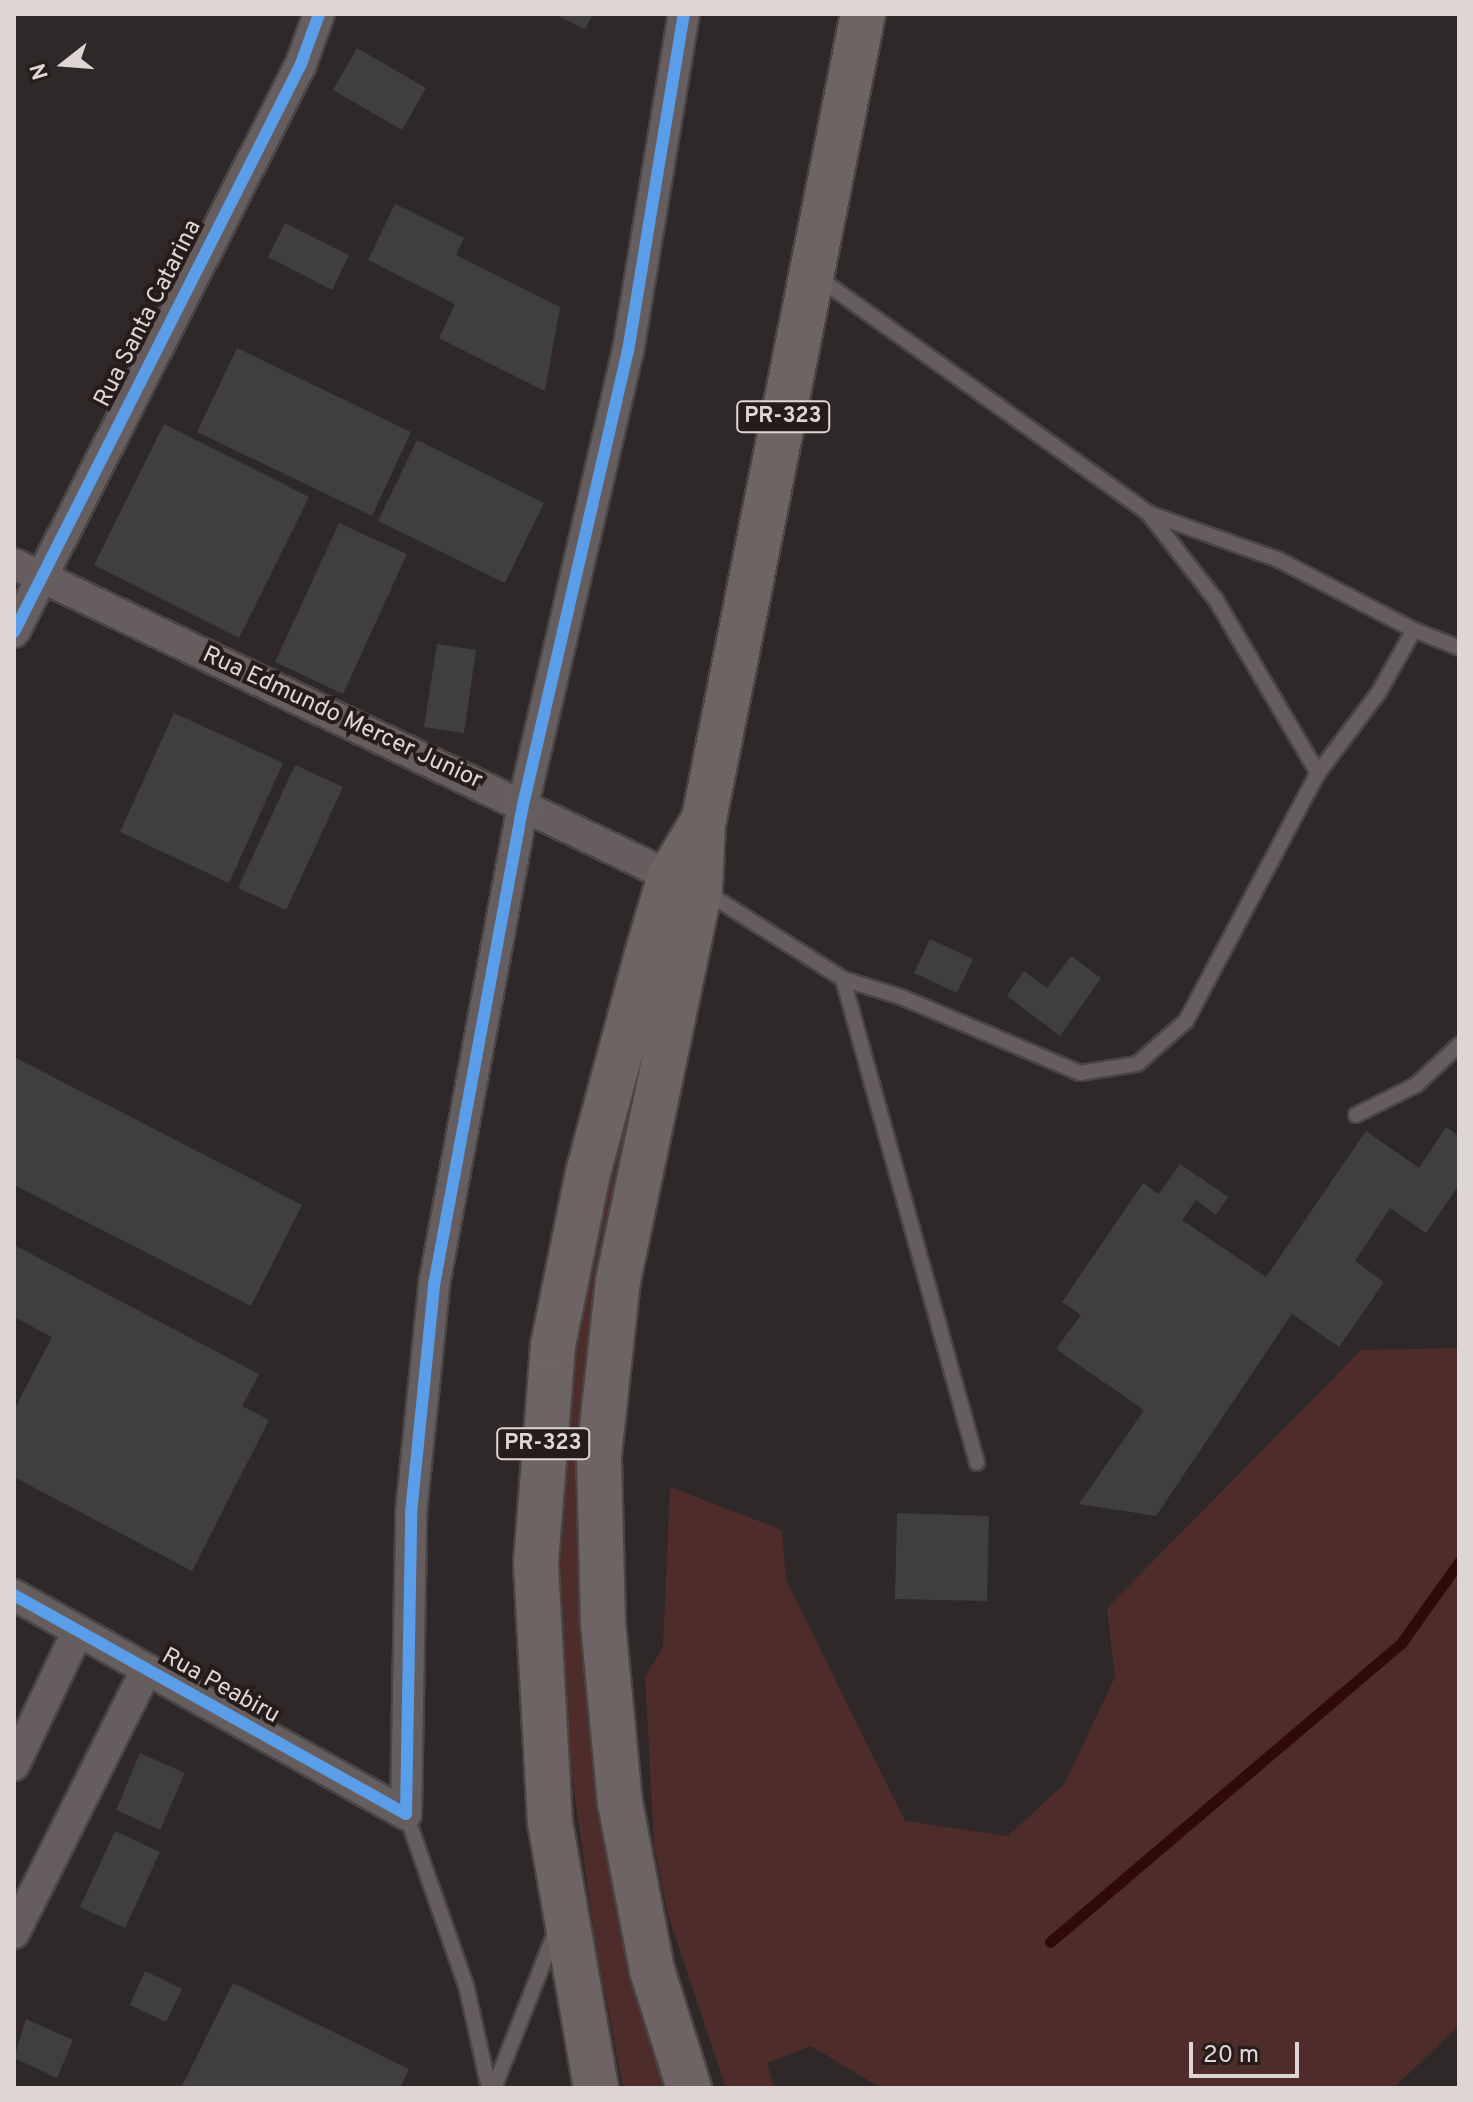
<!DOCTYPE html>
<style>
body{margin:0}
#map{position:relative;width:1473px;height:2102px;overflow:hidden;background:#2e2828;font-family:Overpass,sans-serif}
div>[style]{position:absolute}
.green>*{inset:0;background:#4e2c29}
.stream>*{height:11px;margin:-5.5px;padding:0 5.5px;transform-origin:5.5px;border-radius:5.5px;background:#2f0a09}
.building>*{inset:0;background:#403f40}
.roads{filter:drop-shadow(2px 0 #494545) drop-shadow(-2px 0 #494545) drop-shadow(0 2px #494545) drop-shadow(0 -2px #494545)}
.lane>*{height:14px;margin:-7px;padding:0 7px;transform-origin:7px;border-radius:7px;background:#665e5e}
.street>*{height:30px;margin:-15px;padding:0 15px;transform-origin:15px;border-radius:15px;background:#665e5e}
.highway>*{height:44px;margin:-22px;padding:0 22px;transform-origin:22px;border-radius:22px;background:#6f6464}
.cycleway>*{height:12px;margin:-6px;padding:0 6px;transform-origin:6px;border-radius:6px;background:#5a9eea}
span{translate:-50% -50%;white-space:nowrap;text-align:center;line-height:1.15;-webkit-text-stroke:8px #281c1b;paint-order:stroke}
.shield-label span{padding:2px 6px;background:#281c1b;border:2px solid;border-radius:6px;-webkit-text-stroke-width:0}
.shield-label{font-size:22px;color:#ded6d5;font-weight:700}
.street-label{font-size:24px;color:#ded6d5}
.frame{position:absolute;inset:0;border:16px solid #ded6d5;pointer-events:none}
.north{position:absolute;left:24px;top:24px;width:80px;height:80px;-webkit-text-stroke:6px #281c1b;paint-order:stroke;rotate:253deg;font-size:22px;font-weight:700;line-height:32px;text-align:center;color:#ded6d5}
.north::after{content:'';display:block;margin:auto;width:28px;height:36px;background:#ded6d5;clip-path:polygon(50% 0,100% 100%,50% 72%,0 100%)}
.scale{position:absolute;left:1189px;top:2042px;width:110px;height:36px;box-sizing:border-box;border:4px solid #ded6d5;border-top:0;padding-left:10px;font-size:24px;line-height:28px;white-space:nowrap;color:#ded6d5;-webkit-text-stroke:6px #281c1b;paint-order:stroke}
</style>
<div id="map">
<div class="green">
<i style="clip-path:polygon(624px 1119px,632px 1121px,587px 1414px,670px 2088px,623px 2088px,595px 1941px,568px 1748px,559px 1541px,566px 1416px,579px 1320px)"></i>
<i style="clip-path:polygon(1459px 1348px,1459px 2025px,1394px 2088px,881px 2088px,811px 2046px,767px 2063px,774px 2088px,726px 2088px,668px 1915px,654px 1846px,645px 1676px,663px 1648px,670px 1487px,782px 1530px,786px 1580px,905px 1821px,1008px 1836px,1065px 1783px,1115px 1677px,1107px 1608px,1361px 1350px)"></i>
</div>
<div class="stream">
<i style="left:1050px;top:1942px;width:462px;rotate:-40.4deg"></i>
<i style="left:1402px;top:1642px;width:98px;rotate:-54.5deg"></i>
</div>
<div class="building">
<i style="clip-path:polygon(554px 14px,593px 14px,585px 29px)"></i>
<i style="clip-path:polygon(357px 48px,426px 88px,402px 130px,333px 90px)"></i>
<i style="clip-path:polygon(395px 204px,464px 238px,456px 255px,560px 307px,545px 391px,439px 338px,455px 304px,368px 260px)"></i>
<i style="clip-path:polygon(285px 223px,349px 255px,332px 290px,268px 257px)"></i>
<i style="clip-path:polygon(237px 348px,411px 432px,372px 516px,197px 432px)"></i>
<i style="clip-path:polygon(164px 424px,309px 497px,239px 638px,94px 565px)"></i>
<i style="clip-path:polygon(417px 440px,544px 503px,505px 583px,378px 521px)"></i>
<i style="clip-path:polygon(339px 523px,407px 554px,343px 694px,275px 662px)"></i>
<i style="clip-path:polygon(437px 644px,476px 650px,464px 733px,424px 727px)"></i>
<i style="clip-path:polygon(174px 713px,283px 763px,229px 883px,120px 832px)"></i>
<i style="clip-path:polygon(295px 765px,343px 787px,286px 910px,238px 888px)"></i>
<i style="clip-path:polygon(930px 939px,973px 959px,957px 993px,914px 973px)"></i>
<i style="clip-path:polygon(1071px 956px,1101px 978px,1060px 1036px,1007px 996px,1024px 971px,1047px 988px)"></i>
<i style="clip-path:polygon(14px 1057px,302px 1205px,251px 1306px,14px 1185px)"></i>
<i style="clip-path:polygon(1446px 1127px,1459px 1136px,1459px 1185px,1426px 1233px,1390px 1208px,1355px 1261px,1384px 1282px,1339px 1347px,1292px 1314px,1156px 1516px,1079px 1504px,1144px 1410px,1056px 1349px,1081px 1315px,1062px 1302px,1143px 1183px,1159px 1194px,1180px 1164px,1228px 1197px,1216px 1215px,1196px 1200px,1182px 1220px,1266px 1277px,1366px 1131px,1419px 1168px)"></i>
<i style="clip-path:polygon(14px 1245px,259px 1374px,242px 1406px,269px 1420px,192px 1571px,14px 1477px,14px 1410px,52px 1337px,14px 1317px)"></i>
<i style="clip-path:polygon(897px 1513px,989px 1516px,987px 1601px,895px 1599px)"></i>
<i style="clip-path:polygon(140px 1753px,185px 1773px,160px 1830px,116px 1810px)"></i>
<i style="clip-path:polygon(115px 1831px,160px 1852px,125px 1928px,80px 1907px)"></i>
<i style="clip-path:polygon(145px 1971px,182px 1989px,166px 2022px,130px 2005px)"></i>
<i style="clip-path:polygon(233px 1983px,409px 2069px,400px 2088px,181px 2088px)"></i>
<i style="clip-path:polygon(26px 2019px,73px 2040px,57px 2078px,14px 2058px)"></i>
</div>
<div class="roads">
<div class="lane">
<i style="left:816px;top:276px;width:408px;rotate:35.5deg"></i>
<i style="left:1148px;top:513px;width:110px;rotate:52deg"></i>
<i style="left:1216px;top:600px;width:201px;rotate:59.5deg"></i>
<i style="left:1148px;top:513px;width:139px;rotate:19.7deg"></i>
<i style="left:1279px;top:560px;width:152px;rotate:27.4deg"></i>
<i style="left:704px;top:891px;width:165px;rotate:32.3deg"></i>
<i style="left:843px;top:979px;width:502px;rotate:74.52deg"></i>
<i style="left:843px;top:979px;width:61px;rotate:17.2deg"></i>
<i style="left:901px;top:997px;width:194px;rotate:23deg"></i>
<i style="left:1080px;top:1073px;width:58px;rotate:-9deg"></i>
<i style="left:1137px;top:1064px;width:65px;rotate:-41.3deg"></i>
<i style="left:1186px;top:1021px;width:281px;rotate:-62deg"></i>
<i style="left:1318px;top:773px;width:101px;rotate:-53deg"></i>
<i style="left:1379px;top:692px;width:71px;rotate:-60.6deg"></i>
<i style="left:1414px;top:630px;width:48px;rotate:21.8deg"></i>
<i style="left:1356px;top:1115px;width:67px;rotate:-26.6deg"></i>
<i style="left:1416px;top:1085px;width:59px;rotate:-42.9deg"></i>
<i style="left:406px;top:1814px;width:181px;rotate:70.7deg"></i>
<i style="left:466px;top:1985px;width:106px;rotate:77.4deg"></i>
<i style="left:494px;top:2088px;width:167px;rotate:-68.5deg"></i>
</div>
<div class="street">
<i style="left:14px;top:564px;width:726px;rotate:25.44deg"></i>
<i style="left:14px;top:632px;width:636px;rotate:-63.19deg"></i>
<i style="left:301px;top:64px;width:53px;rotate:-70.2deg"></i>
<i style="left:14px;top:1595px;width:449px;rotate:29.2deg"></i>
<i style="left:406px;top:1814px;width:301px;rotate:-89deg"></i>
<i style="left:411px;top:1513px;width:229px;rotate:-84.2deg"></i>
<i style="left:434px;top:1285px;width:488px;rotate:-79.5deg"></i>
<i style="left:523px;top:805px;width:466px;rotate:-77deg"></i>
<i style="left:628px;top:351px;width:342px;rotate:-80.6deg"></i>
<i style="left:14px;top:1765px;width:148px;rotate:-64.5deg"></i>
<i style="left:14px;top:1933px;width:293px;rotate:-63.3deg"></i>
</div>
<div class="highway">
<i style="left:596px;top:2088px;width:269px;rotate:-99.8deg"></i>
<i style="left:550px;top:1823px;width:261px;rotate:-93.1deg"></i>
<i style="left:536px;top:1562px;width:218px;rotate:-85.5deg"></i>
<i style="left:553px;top:1345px;width:176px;rotate:-78.5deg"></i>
<i style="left:588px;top:1173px;width:227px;rotate:-74.9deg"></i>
<i style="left:647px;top:954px;width:81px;rotate:-73.6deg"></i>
<i style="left:670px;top:876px;width:66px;rotate:-59.2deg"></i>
<i style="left:704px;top:819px;width:821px;rotate:-78.83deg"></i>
<i style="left:689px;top:2088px;width:124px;rotate:-107.4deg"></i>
<i style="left:652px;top:1970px;width:170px;rotate:-100.8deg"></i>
<i style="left:620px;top:1803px;width:181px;rotate:-95.4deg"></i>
<i style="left:603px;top:1623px;width:168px;rotate:-91.4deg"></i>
<i style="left:599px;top:1455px;width:175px;rotate:-83.8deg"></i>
<i style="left:618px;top:1281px;width:400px;rotate:-78.2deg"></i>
<i style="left:700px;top:889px;width:63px;rotate:-87.3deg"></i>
</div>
</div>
<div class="cycleway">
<i style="left:14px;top:632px;width:636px;rotate:-63.19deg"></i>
<i style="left:301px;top:64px;width:53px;rotate:-70.2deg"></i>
<i style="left:14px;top:1595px;width:449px;rotate:29.2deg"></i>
<i style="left:406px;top:1814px;width:301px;rotate:-89deg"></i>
<i style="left:411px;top:1513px;width:229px;rotate:-84.2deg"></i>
<i style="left:434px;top:1285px;width:488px;rotate:-79.5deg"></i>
<i style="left:523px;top:805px;width:466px;rotate:-77deg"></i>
<i style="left:628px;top:351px;width:342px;rotate:-80.6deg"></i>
</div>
<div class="shield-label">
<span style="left:783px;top:417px">PR-323</span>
<span style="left:543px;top:1444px">PR-323</span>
</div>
<div class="street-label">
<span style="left:149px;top:314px;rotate:-63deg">Rua Santa Catarina</span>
<span style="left:342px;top:719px;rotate:25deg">Rua Edmundo Mercer Junior</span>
<span style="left:220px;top:1687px;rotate:29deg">Rua Peabiru</span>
</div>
<div class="frame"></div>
<div class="north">N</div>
<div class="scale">20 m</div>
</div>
